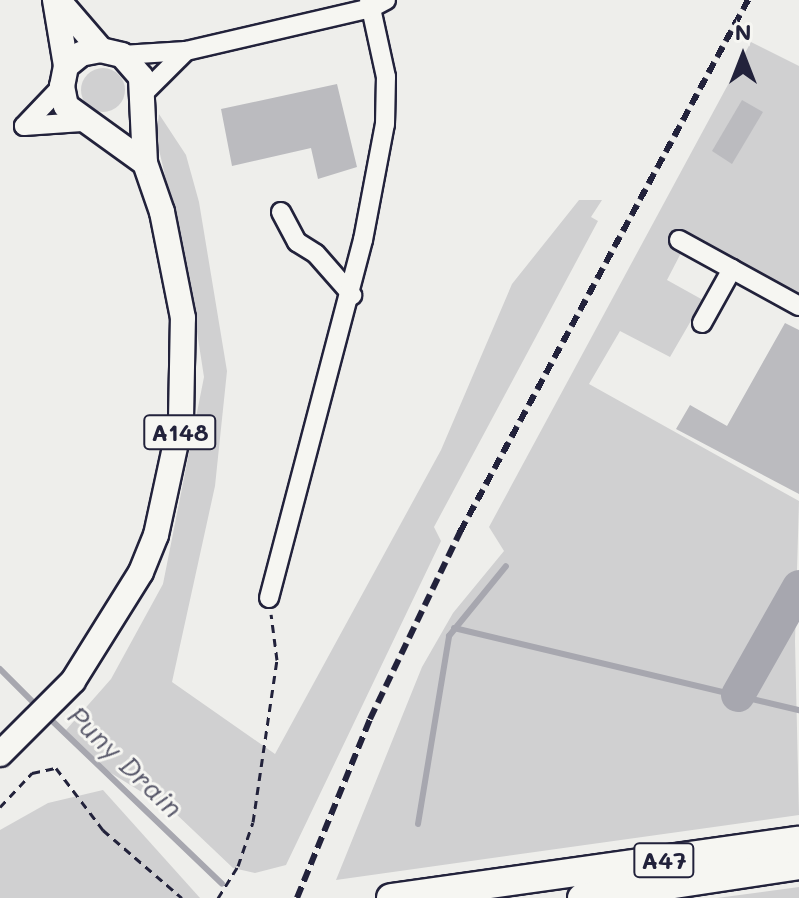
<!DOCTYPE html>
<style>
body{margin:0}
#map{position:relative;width:799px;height:898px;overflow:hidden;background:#eeeeeb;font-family:Mali,sans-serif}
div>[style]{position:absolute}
.green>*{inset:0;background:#d0d0d1}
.round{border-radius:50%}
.stream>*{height:6px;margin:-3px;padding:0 3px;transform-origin:3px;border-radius:3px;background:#a7a7af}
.river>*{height:34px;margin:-17px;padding:0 17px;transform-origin:17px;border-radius:17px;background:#a7a7af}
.building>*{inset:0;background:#bbbbbf}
.path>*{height:3px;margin-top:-1.5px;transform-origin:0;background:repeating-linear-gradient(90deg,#22223b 0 8px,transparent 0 14px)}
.roads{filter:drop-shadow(2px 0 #22223b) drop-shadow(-2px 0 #22223b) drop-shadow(0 2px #22223b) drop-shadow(0 -2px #22223b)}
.minor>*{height:18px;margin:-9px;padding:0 9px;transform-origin:9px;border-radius:9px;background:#f6f6f2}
.major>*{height:24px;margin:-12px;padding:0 12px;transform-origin:12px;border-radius:12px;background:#f6f6f2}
.highway>*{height:28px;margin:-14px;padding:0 14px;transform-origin:14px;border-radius:14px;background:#f6f6f2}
.rail>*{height:6px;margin-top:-3px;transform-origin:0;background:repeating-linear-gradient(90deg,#22223b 0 12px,transparent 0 18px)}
span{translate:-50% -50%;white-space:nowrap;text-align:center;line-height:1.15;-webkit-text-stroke:6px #f6f6f2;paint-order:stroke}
.shield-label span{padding:2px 6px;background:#f6f6f2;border:2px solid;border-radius:6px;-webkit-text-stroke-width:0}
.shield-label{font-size:24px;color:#22223b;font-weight:700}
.water-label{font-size:28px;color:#575769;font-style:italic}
.north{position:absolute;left:703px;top:16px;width:80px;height:80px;-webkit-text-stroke:6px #f6f6f2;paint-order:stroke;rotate:0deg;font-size:22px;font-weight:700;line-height:32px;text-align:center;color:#22223b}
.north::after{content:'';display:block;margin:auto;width:28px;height:36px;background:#22223b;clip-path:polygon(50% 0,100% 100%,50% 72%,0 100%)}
</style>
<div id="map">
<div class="green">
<i style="clip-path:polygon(751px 42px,799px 66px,799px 295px,684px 232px,675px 249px,681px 253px,667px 280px,703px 300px,670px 357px,620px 331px,589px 384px,799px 501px,795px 641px,799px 815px,336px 880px,422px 667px,453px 613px,504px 551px,489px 527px)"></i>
<i class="round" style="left:81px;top:68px;width:44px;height:44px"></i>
<i style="clip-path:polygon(159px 114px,186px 155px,199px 202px,227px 371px,215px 486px,172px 682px,275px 754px,441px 450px,512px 284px,579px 200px,602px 200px,591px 217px,598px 221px,434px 527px,441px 541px,286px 865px,255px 873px,233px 868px,174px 812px,98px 765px,66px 730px,111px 679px,163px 584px,204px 377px,188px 274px,156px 137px)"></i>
<i style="clip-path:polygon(103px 790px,200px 898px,0 898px,0 830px,48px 803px)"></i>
<i style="clip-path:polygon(799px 887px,799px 898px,717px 898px)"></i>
</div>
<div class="stream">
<i style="left:454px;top:628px;width:355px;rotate:13.4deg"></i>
<i style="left:0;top:669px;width:52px;rotate:45deg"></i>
<i style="left:45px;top:714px;width:245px;rotate:43.8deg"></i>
<i style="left:418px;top:824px;width:191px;rotate:-80.6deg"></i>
<i style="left:449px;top:636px;width:90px;rotate:-50.8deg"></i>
</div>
<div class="river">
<i style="left:738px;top:695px;width:124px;rotate:-60.5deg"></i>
</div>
<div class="building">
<i style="clip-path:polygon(337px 84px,357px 167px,318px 179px,311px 148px,232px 166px,221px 109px)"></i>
<i style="clip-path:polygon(742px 100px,763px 112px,732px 164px,712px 151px)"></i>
<i style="clip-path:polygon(785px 323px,799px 330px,799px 494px,676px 429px,690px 405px,727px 426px)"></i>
</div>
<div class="path">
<i style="left:0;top:807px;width:47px;rotate:-46.7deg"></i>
<i style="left:32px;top:773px;width:25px;rotate:-12deg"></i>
<i style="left:56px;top:768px;width:78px;rotate:52.8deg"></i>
<i style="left:103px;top:830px;width:104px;rotate:40.7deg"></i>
<i style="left:218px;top:898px;width:38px;rotate:-58deg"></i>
<i style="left:238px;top:866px;width:46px;rotate:-71.2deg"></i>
<i style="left:253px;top:822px;width:164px;rotate:-81.6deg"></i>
<i style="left:277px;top:660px;width:46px;rotate:-97.4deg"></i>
</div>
<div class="roads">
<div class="minor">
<i style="left:122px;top:55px;width:64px;rotate:-3.6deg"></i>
<i style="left:186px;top:51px;width:190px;rotate:-13.1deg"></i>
<i style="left:371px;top:8px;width:8px;rotate:-104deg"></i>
<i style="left:143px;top:94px;width:61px;rotate:-45deg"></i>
<i style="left:24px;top:126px;width:58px;rotate:-3.9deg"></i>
<i style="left:24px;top:126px;width:55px;rotate:-46.5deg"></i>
<i style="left:281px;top:212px;width:34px;rotate:62deg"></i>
<i style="left:297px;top:242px;width:22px;rotate:32deg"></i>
<i style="left:316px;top:254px;width:55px;rotate:48.7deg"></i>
<i style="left:679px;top:240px;width:137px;rotate:28.8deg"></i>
<i style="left:702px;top:323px;width:62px;rotate:-60.9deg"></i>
<i style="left:269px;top:598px;width:370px;rotate:-75.3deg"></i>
<i style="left:363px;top:240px;width:118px;rotate:-79.3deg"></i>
<i style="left:385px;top:124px;width:47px;rotate:-88.8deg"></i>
<i style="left:386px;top:77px;width:71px;rotate:-102.3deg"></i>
<i style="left:371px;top:8px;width:17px;rotate:-28deg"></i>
</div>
<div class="major">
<i style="left:55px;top:0;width:67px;rotate:80.5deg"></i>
<i style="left:66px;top:66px;width:20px;rotate:101deg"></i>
<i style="left:62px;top:86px;width:20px;rotate:79deg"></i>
<i style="left:66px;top:106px;width:97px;rotate:35.8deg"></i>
<i style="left:58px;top:0;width:66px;rotate:49.3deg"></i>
<i style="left:0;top:754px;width:103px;rotate:-45deg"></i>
<i style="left:73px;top:681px;width:128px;rotate:-58deg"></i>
<i style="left:141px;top:572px;width:40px;rotate:-68deg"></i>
<i style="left:156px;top:535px;width:119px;rotate:-77.8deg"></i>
<i style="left:181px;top:419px;width:101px;rotate:-88.9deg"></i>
<i style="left:183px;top:318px;width:108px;rotate:-101.2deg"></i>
<i style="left:162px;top:212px;width:52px;rotate:-109.1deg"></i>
<i style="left:145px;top:163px;width:86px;rotate:-92.7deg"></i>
<i style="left:141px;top:77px;width:29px;rotate:-131deg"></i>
<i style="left:122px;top:55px;width:22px;rotate:-167deg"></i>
<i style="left:101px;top:50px;width:20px;rotate:169deg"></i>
<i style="left:81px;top:54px;width:19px;rotate:141deg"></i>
</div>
<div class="highway">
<i style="left:391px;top:898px;width:412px;rotate:-8deg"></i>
<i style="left:582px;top:898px;width:219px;rotate:-8.6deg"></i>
</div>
</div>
<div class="rail">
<i style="left:297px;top:898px;width:193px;rotate:-67.8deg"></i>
<i style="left:370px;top:719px;width:208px;rotate:-64.3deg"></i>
<i style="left:460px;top:532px;width:605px;rotate:-61.57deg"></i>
</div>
<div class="shield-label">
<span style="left:180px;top:432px">A148</span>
<span style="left:664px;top:860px">A47</span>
</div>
<div class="water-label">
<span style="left:126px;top:761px;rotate:44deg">Puny Drain</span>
</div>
<div class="north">N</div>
</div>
